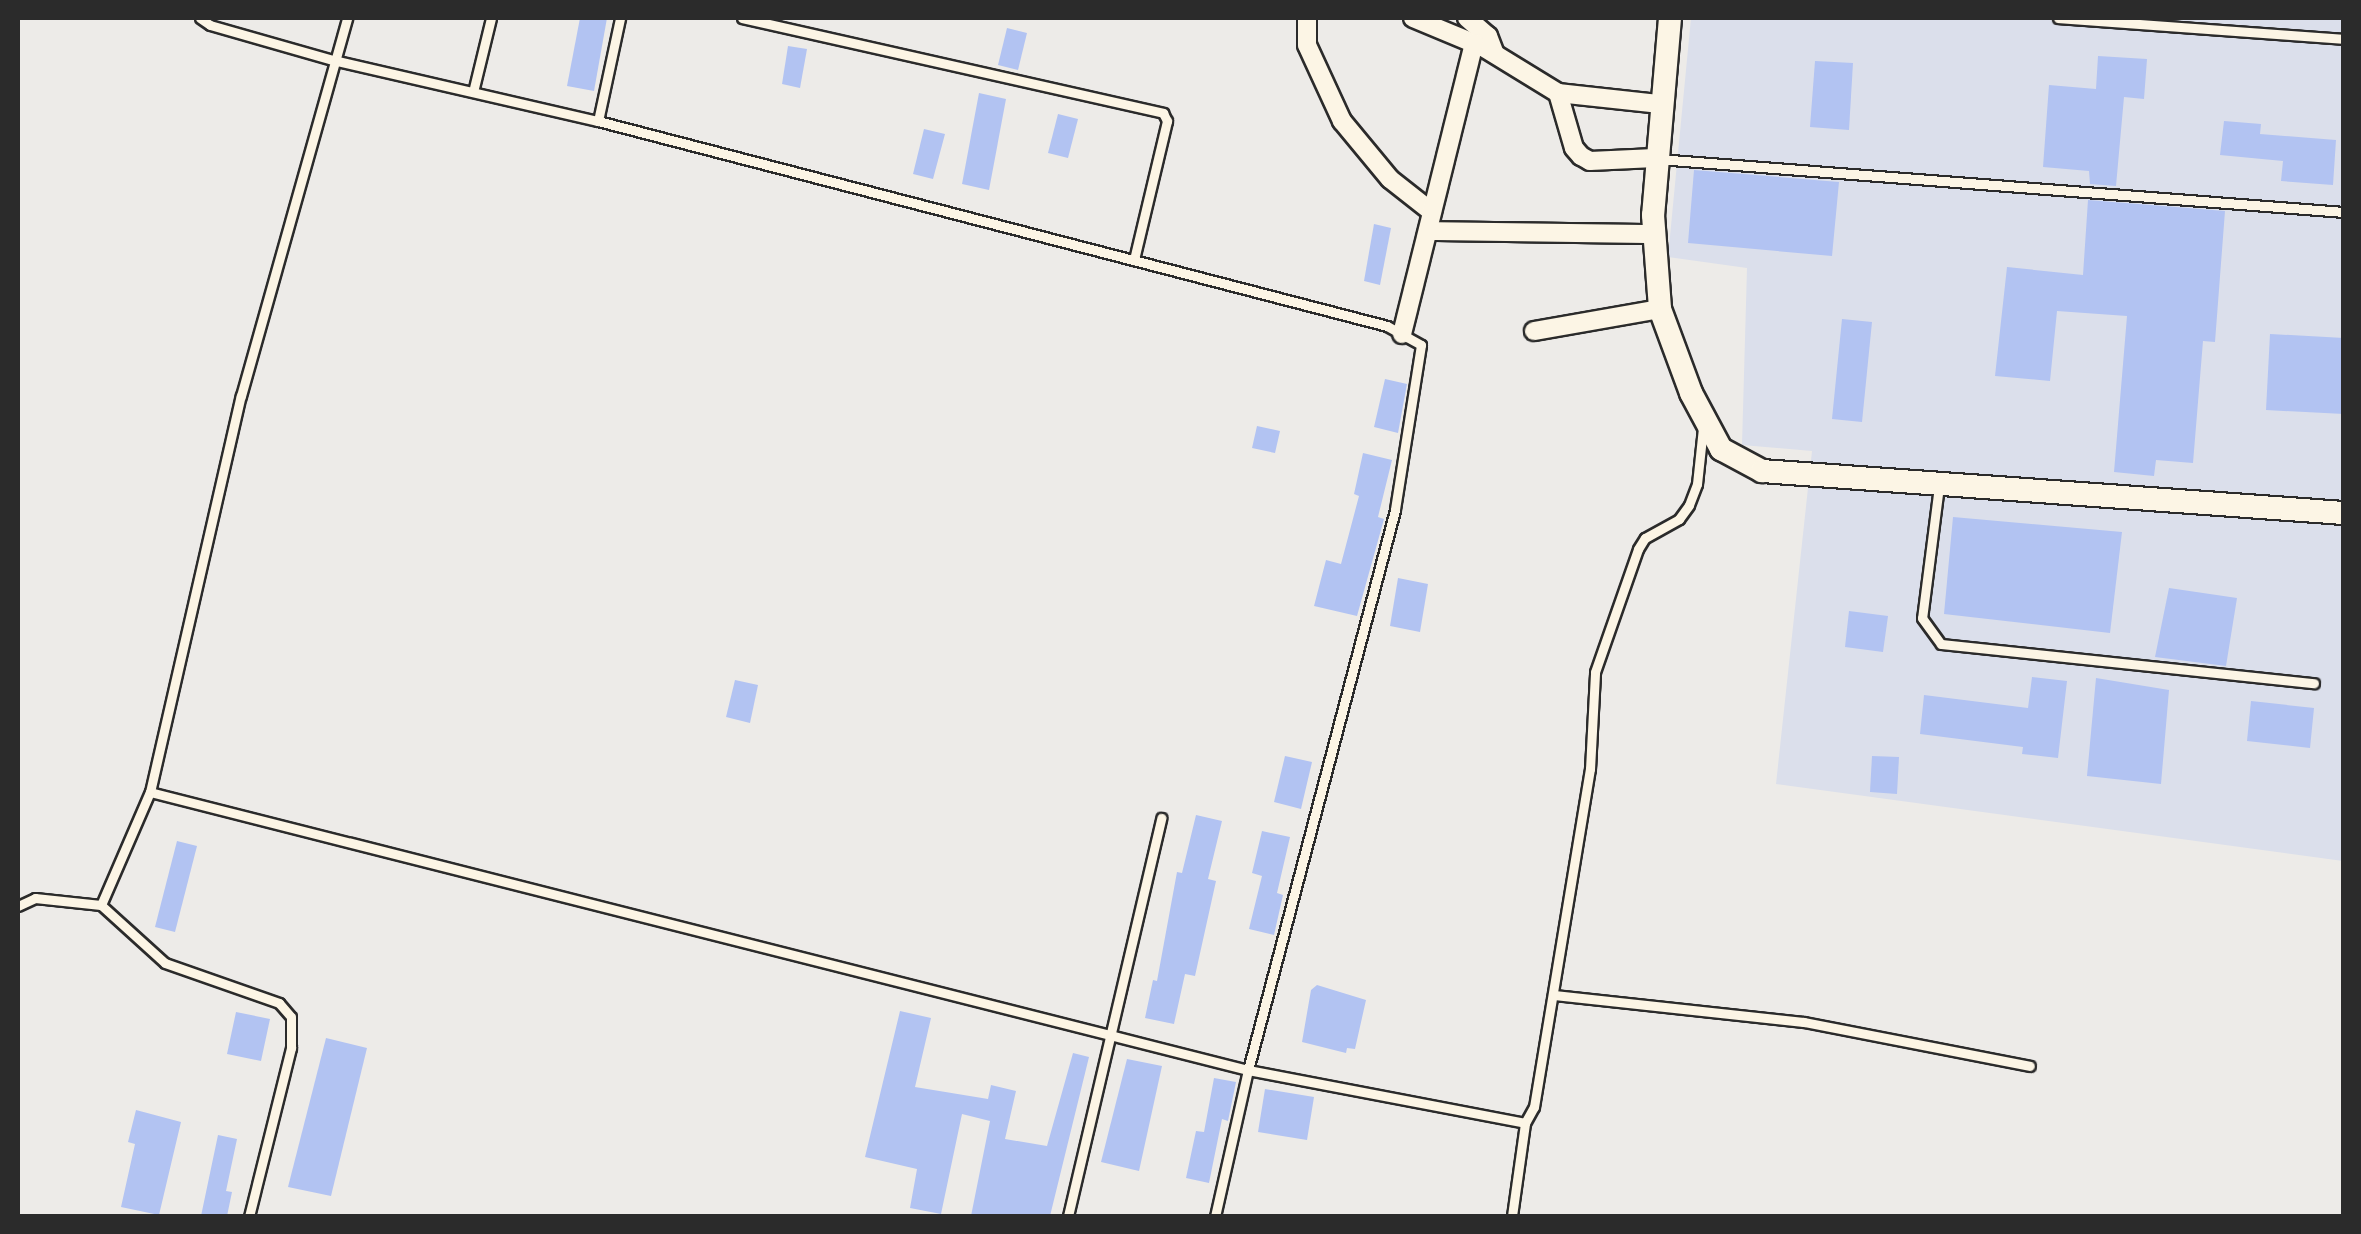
<!DOCTYPE html>
<style>
body{margin:0}
#map{position:relative;width:2361px;height:1234px;overflow:hidden;background:#edebe8;font-family:Dekko,sans-serif}
div>[style]{position:absolute}
.built>*{inset:0;background:#dbdfeb}
.building>*{inset:0;background:#b2c3f2}
.roads{filter:drop-shadow(2px 0 #2b2b2b) drop-shadow(-2px 0 #2b2b2b) drop-shadow(0 2px #2b2b2b) drop-shadow(0 -2px #2b2b2b)}
.service>*{height:9px;margin:-4.5px;padding:0 4.5px;transform-origin:4.5px;border-radius:4.5px;background:#fcf5e5}
.minor>*{height:18px;margin:-9px;padding:0 9px;transform-origin:9px;border-radius:9px;background:#fcf5e5}
.tertiary>*{height:22px;margin:-11px;padding:0 11px;transform-origin:11px;border-radius:11px;background:#fcf5e5}
span{translate:-50% -50%;white-space:nowrap;text-align:center;line-height:1.15;-webkit-text-stroke:8px #fcf5e5;paint-order:stroke}
.frame{position:absolute;inset:0;border:20px solid #2b2b2b;pointer-events:none}
</style>
<div id="map">
<div class="built">
<i style="clip-path:polygon(1691px 18px,2343px 18px,2343px 861px,1776px 784px,1812px 451px,1742px 445px,1747px 268px,1668px 257px)"></i>
</div>
<div class="building">
<i style="clip-path:polygon(580px 18px,607px 18px,594px 91px,567px 86px)"></i>
<i style="clip-path:polygon(1007px 28px,1027px 33px,1018px 70px,998px 65px)"></i>
<i style="clip-path:polygon(788px 46px,807px 49px,800px 88px,782px 84px)"></i>
<i style="clip-path:polygon(2098px 56px,2147px 59px,2144px 99px,2124px 97px,2116px 186px,2090px 184px,2089px 171px,2043px 167px,2049px 85px,2096px 89px)"></i>
<i style="clip-path:polygon(1815px 61px,1853px 63px,1849px 130px,1810px 127px)"></i>
<i style="clip-path:polygon(979px 93px,1006px 99px,989px 190px,962px 184px)"></i>
<i style="clip-path:polygon(1058px 114px,1078px 119px,1068px 158px,1048px 153px)"></i>
<i style="clip-path:polygon(2224px 121px,2261px 124px,2260px 134px,2336px 140px,2333px 185px,2281px 181px,2283px 161px,2220px 155px)"></i>
<i style="clip-path:polygon(924px 129px,945px 134px,933px 179px,913px 174px)"></i>
<i style="clip-path:polygon(1694px 170px,1839px 182px,1832px 256px,1688px 243px)"></i>
<i style="clip-path:polygon(2088px 200px,2225px 211px,2215px 342px,2203px 341px,2193px 463px,2156px 460px,2154px 476px,2114px 472px,2127px 316px,2057px 311px,2050px 381px,1995px 376px,2007px 267px,2083px 275px)"></i>
<i style="clip-path:polygon(1374px 224px,1391px 228px,1380px 285px,1364px 281px)"></i>
<i style="clip-path:polygon(1842px 319px,1872px 322px,1862px 422px,1832px 419px)"></i>
<i style="clip-path:polygon(2270px 334px,2344px 338px,2344px 414px,2266px 410px)"></i>
<i style="clip-path:polygon(1385px 379px,1407px 384px,1398px 433px,1374px 427px)"></i>
<i style="clip-path:polygon(1257px 426px,1280px 431px,1275px 453px,1252px 448px)"></i>
<i style="clip-path:polygon(1363px 453px,1392px 460px,1378px 517px,1384px 519px,1357px 616px,1314px 606px,1326px 560px,1341px 564px,1359px 496px,1354px 494px)"></i>
<i style="clip-path:polygon(1953px 517px,2122px 532px,2110px 633px,1944px 614px)"></i>
<i style="clip-path:polygon(1398px 578px,1428px 584px,1420px 632px,1390px 626px)"></i>
<i style="clip-path:polygon(2169px 588px,2237px 598px,2226px 666px,2155px 657px)"></i>
<i style="clip-path:polygon(1849px 611px,1888px 616px,1883px 652px,1845px 647px)"></i>
<i style="clip-path:polygon(2032px 677px,2067px 681px,2058px 758px,2022px 754px,2023px 747px,1920px 734px,1924px 695px,2028px 708px)"></i>
<i style="clip-path:polygon(2096px 678px,2169px 690px,2161px 784px,2087px 776px)"></i>
<i style="clip-path:polygon(735px 680px,758px 685px,750px 723px,726px 717px)"></i>
<i style="clip-path:polygon(2251px 701px,2314px 708px,2310px 748px,2247px 741px)"></i>
<i style="clip-path:polygon(1285px 756px,1312px 762px,1301px 809px,1274px 802px)"></i>
<i style="clip-path:polygon(1872px 756px,1899px 757px,1897px 794px,1870px 792px)"></i>
<i style="clip-path:polygon(1196px 815px,1222px 821px,1208px 879px,1216px 881px,1195px 976px,1185px 974px,1174px 1024px,1145px 1018px,1153px 980px,1157px 981px,1177px 872px,1182px 873px)"></i>
<i style="clip-path:polygon(1262px 831px,1290px 837px,1277px 893px,1283px 895px,1274px 935px,1249px 929px,1262px 876px,1252px 873px)"></i>
<i style="clip-path:polygon(177px 841px,197px 846px,175px 932px,155px 927px)"></i>
<i style="clip-path:polygon(1317px 985px,1366px 1000px,1355px 1049px,1347px 1048px,1346px 1053px,1302px 1042px,1311px 990px)"></i>
<i style="clip-path:polygon(900px 1011px,931px 1018px,915px 1087px,988px 1099px,991px 1085px,1016px 1091px,1005px 1139px,1047px 1146px,1073px 1053px,1089px 1057px,1050px 1216px,971px 1216px,990px 1121px,962px 1114px,941px 1214px,910px 1208px,917px 1169px,865px 1157px)"></i>
<i style="clip-path:polygon(236px 1012px,270px 1019px,261px 1061px,227px 1054px)"></i>
<i style="clip-path:polygon(326px 1038px,367px 1048px,331px 1196px,288px 1187px)"></i>
<i style="clip-path:polygon(1127px 1059px,1162px 1066px,1139px 1171px,1101px 1162px)"></i>
<i style="clip-path:polygon(1214px 1078px,1236px 1082px,1228px 1121px,1222px 1119px,1209px 1183px,1186px 1178px,1196px 1131px,1204px 1132px)"></i>
<i style="clip-path:polygon(1265px 1089px,1314px 1097px,1307px 1140px,1258px 1132px)"></i>
<i style="clip-path:polygon(136px 1110px,181px 1122px,159px 1215px,121px 1207px,135px 1144px,128px 1142px)"></i>
<i style="clip-path:polygon(218px 1135px,237px 1139px,226px 1191px,232px 1192px,227px 1216px,201px 1216px)"></i>
</div>
<div class="roads">
<div class="service">
<i style="left:200px;top:18px;width:12px;rotate:35deg"></i>
<i style="left:210px;top:25px;width:128px;rotate:15.9deg"></i>
<i style="left:333px;top:60px;width:272px;rotate:13deg"></i>
<i style="left:598px;top:121px;width:815px;rotate:14.56deg"></i>
<i style="left:1387px;top:326px;width:39px;rotate:29deg"></i>
<i style="left:1421px;top:345px;width:167px;rotate:99deg"></i>
<i style="left:1395px;top:510px;width:579px;rotate:104.71deg"></i>
<i style="left:1248px;top:1070px;width:150px;rotate:102.7deg"></i>
<i style="left:742px;top:18px;width:432px;rotate:12.7deg"></i>
<i style="left:1163px;top:113px;width:9px;rotate:63deg"></i>
<i style="left:1167px;top:121px;width:143px;rotate:103.4deg"></i>
<i style="left:2058px;top:18px;width:287px;rotate:4.2deg"></i>
<i style="left:473px;top:92px;width:76px;rotate:-76.3deg"></i>
<i style="left:598px;top:121px;width:105px;rotate:-77.9deg"></i>
<i style="left:1658px;top:159px;width:688px;rotate:4.42deg"></i>
<i style="left:1939px;top:486px;width:133px;rotate:97.3deg"></i>
<i style="left:1922px;top:618px;width:32px;rotate:54deg"></i>
<i style="left:1941px;top:644px;width:375px;rotate:6deg"></i>
<i style="left:150px;top:792px;width:1133px;rotate:14.21deg"></i>
<i style="left:1248px;top:1070px;width:282px;rotate:10.8deg"></i>
<i style="left:1525px;top:1123px;width:18px;rotate:-61deg"></i>
<i style="left:1534px;top:1107px;width:343px;rotate:-80.6deg"></i>
<i style="left:1590px;top:769px;width:97px;rotate:-87deg"></i>
<i style="left:1595px;top:672px;width:130px;rotate:-70.7deg"></i>
<i style="left:1638px;top:549px;width:13px;rotate:-58deg"></i>
<i style="left:1645px;top:538px;width:39px;rotate:-29deg"></i>
<i style="left:1679px;top:519px;width:17px;rotate:-54deg"></i>
<i style="left:1689px;top:505px;width:22px;rotate:-69deg"></i>
<i style="left:1697px;top:484px;width:56px;rotate:-83.9deg"></i>
<i style="left:101px;top:905px;width:86px;rotate:42.2deg"></i>
<i style="left:165px;top:963px;width:121px;rotate:19.3deg"></i>
<i style="left:279px;top:1003px;width:18px;rotate:49deg"></i>
<i style="left:291px;top:1017px;width:31px;rotate:90deg"></i>
<i style="left:291px;top:1048px;width:173px;rotate:104deg"></i>
<i style="left:18px;top:906px;width:19px;rotate:-25deg"></i>
<i style="left:35px;top:898px;width:66px;rotate:6.1deg"></i>
<i style="left:101px;top:905px;width:123px;rotate:-66.6deg"></i>
<i style="left:150px;top:792px;width:406px;rotate:-77.1deg"></i>
<i style="left:241px;top:396px;width:393px;rotate:-74.3deg"></i>
<i style="left:1554px;top:995px;width:251px;rotate:6.2deg"></i>
<i style="left:1804px;top:1022px;width:230px;rotate:11deg"></i>
<i style="left:1068px;top:1216px;width:409px;rotate:-76.8deg"></i>
<i style="left:1512px;top:1216px;width:94px;rotate:-82deg"></i>
</div>
<div class="minor">
<i style="left:1307px;top:18px;width:27px;rotate:90deg"></i>
<i style="left:1307px;top:45px;width:84px;rotate:65.3deg"></i>
<i style="left:1342px;top:121px;width:75px;rotate:50.4deg"></i>
<i style="left:1390px;top:179px;width:53px;rotate:38.2deg"></i>
<i style="left:1413px;top:18px;width:76px;rotate:22.5deg"></i>
<i style="left:1483px;top:47px;width:88px;rotate:31.5deg"></i>
<i style="left:1558px;top:93px;width:103px;rotate:6.2deg"></i>
<i style="left:1467px;top:18px;width:28px;rotate:41deg"></i>
<i style="left:1488px;top:36px;width:19px;rotate:69deg"></i>
<i style="left:1558px;top:93px;width:57px;rotate:73.8deg"></i>
<i style="left:1574px;top:148px;width:11px;rotate:49deg"></i>
<i style="left:1581px;top:156px;width:10px;rotate:29deg"></i>
<i style="left:1590px;top:161px;width:65px;rotate:-2.6deg"></i>
<i style="left:1428px;top:231px;width:226px;rotate:0.8deg"></i>
<i style="left:1534px;top:331px;width:128px;rotate:-9.9deg"></i>
<i style="left:1402px;top:334px;width:300px;rotate:-76.1deg"></i>
</div>
<div class="tertiary">
<i style="left:1670px;top:18px;width:198px;rotate:94.9deg"></i>
<i style="left:1653px;top:215px;width:94px;rotate:85.7deg"></i>
<i style="left:1660px;top:309px;width:90px;rotate:69.7deg"></i>
<i style="left:1691px;top:393px;width:64px;rotate:61.8deg"></i>
<i style="left:1721px;top:449px;width:47px;rotate:28.2deg"></i>
<i style="left:1762px;top:471px;width:584px;rotate:4.13deg"></i>
</div>
</div>
<div class="frame"></div>
</div>
